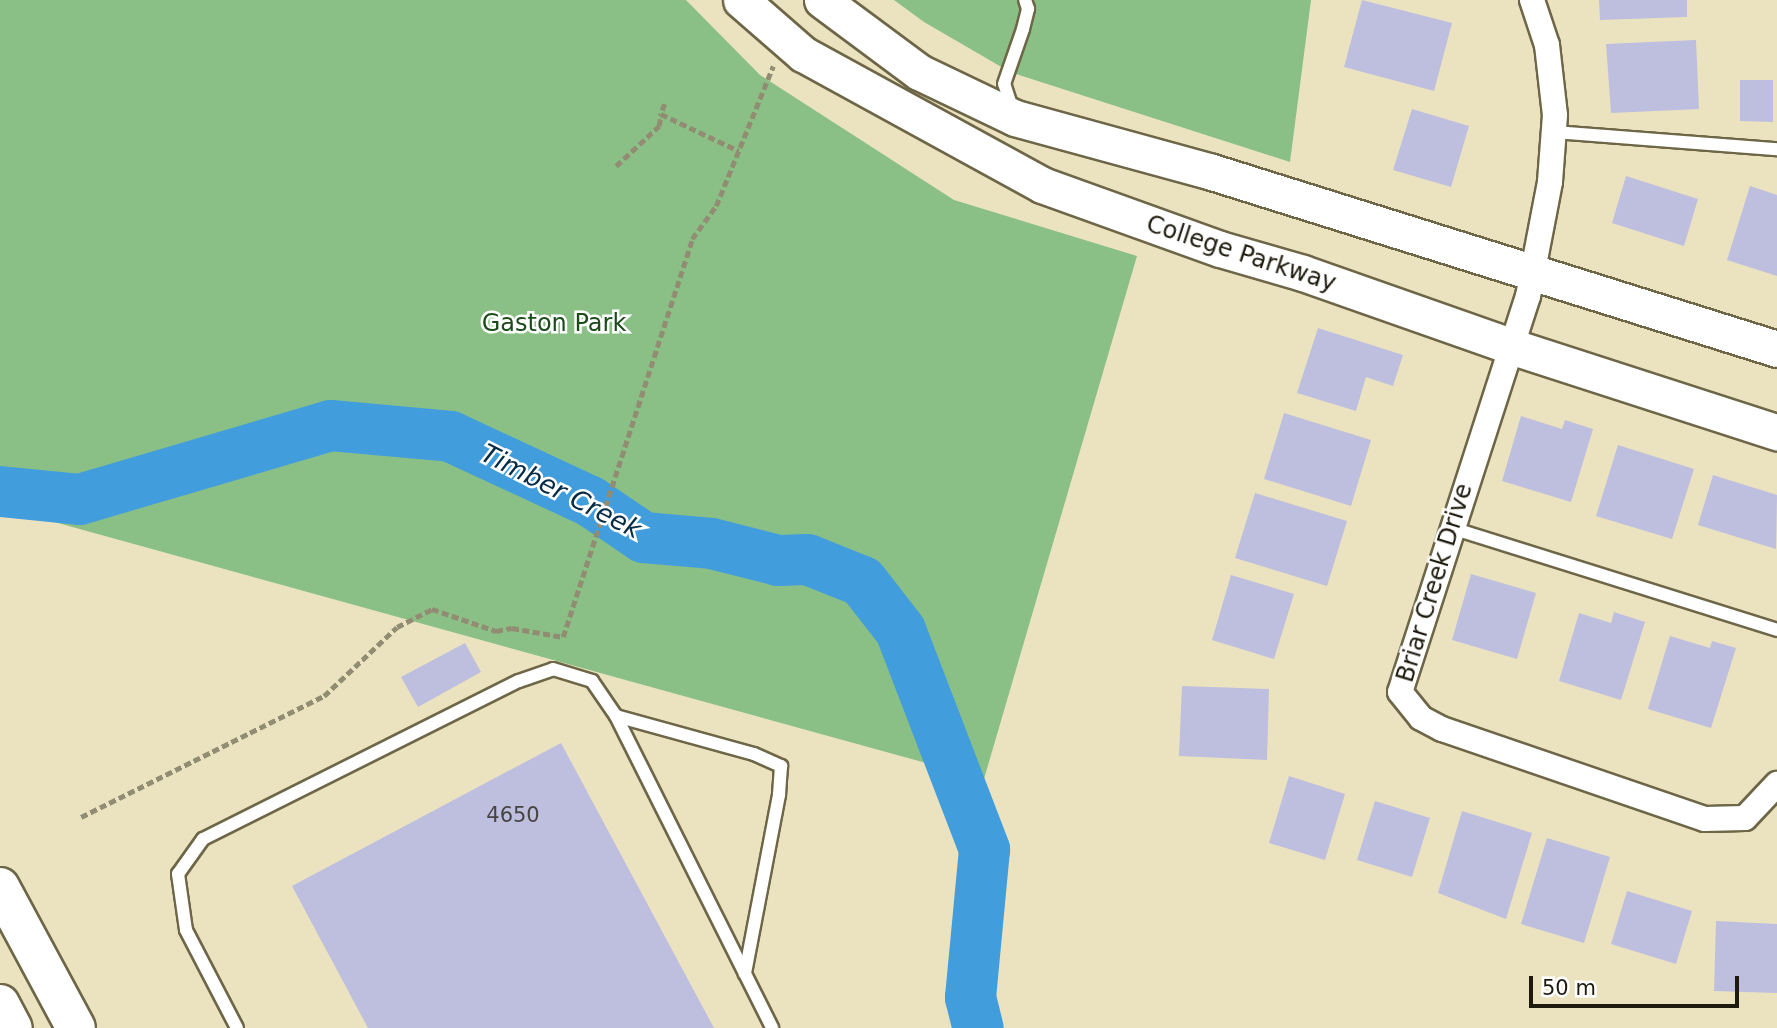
<!DOCTYPE html>
<style>
body{margin:0}
#map{position:relative;width:1777px;height:1028px;overflow:hidden;background:#ebe3c0;font-family:"DejaVu Sans",sans-serif}
div>[style]{position:absolute}
.green>*{inset:0;background:#8ac086}
.river>*{height:51px;margin:-25.5px;padding:0 25.5px;transform-origin:25.5px;border-radius:25.5px;background:#429ddd}
.building>*{inset:0;background:#bebedf}
.path>*{height:4.5px;margin-top:-2.25px;transform-origin:0;background:repeating-linear-gradient(90deg,#918c72 0 7px,transparent 0 10.5px)}
.roads{filter:drop-shadow(2px 0 #6d6647) drop-shadow(-2px 0 #6d6647) drop-shadow(0 2px #6d6647) drop-shadow(0 -2px #6d6647)}
.lane>*{height:12px;margin:-6px;padding:0 6px;transform-origin:6px;border-radius:6px;background:#fff}
.street>*{height:24px;margin:-12px;padding:0 12px;transform-origin:12px;border-radius:12px;background:#fff}
.secondary>*{height:35px;margin:-17.5px;padding:0 17.5px;transform-origin:17.5px;border-radius:17.5px;background:#fff}
.primary>*{height:38px;margin:-19px;padding:0 19px;transform-origin:19px;border-radius:19px;background:#fff}
span{translate:-50% -50%;white-space:nowrap;text-align:center;line-height:1.15;-webkit-text-stroke:5px #fff;paint-order:stroke}
.number-label{font-size:21px;color:#464442}
.number-label span{-webkit-text-stroke-width:0}
.street-label{font-size:24px;color:#1e1b0e}
.park-label{font-size:24px;color:#1b4c1a}
.water-label{font-size:26px;color:#052c46;font-style:italic}
.scale{position:absolute;left:1529px;top:976px;width:210px;height:32px;box-sizing:border-box;border:4px solid #1e1b0e;border-top:0;padding-left:9px;font-size:21px;line-height:24px;white-space:nowrap;color:#1e1b0e;-webkit-text-stroke:5px #fff;paint-order:stroke}
</style>
<div id="map">
<div class="green">
<i style="clip-path:polygon(0 0,686px 0,760px 75px,954px 200px,1137px 256px,984px 779px,0 507px)"></i>
<i style="clip-path:polygon(894px 0,1311px 0,1290px 162px,1010px 72px,924px 22px)"></i>
</div>
<div class="river">
<i style="left:0;top:491px;width:79px;rotate:5.8deg"></i>
<i style="left:79px;top:499px;width:262px;rotate:-16.4deg"></i>
<i style="left:330px;top:425px;width:121px;rotate:5.2deg"></i>
<i style="left:450px;top:436px;width:154px;rotate:24.9deg"></i>
<i style="left:590px;top:501px;width:64px;rotate:34.2deg"></i>
<i style="left:643px;top:537px;width:68px;rotate:5deg"></i>
<i style="left:711px;top:543px;width:69px;rotate:14.2deg"></i>
<i style="left:778px;top:560px;width:29px;rotate:-2deg"></i>
<i style="left:807px;top:559px;width:59px;rotate:21.8deg"></i>
<i style="left:862px;top:581px;width:62px;rotate:52.2deg"></i>
<i style="left:900px;top:630px;width:235px;rotate:69deg"></i>
<i style="left:984px;top:849px;width:149px;rotate:95.4deg"></i>
<i style="left:970px;top:997px;width:32px;rotate:76deg"></i>
</div>
<div class="building">
<i style="clip-path:polygon(1362px 0,1452px 23px,1434px 91px,1344px 67px)"></i>
<i style="clip-path:polygon(1599px 0,1687px 0,1687px 17px,1600px 20px)"></i>
<i style="clip-path:polygon(1696px 40px,1699px 109px,1611px 113px,1606px 44px)"></i>
<i style="clip-path:polygon(1740px 80px,1773px 80px,1773px 122px,1740px 121px)"></i>
<i style="clip-path:polygon(1412px 109px,1469px 126px,1451px 187px,1393px 170px)"></i>
<i style="clip-path:polygon(1626px 176px,1698px 199px,1684px 246px,1612px 223px)"></i>
<i style="clip-path:polygon(1750px 186px,1777px 195px,1777px 276px,1727px 260px)"></i>
<i style="clip-path:polygon(1318px 328px,1403px 355px,1393px 386px,1366px 377px,1356px 411px,1297px 393px)"></i>
<i style="clip-path:polygon(1284px 413px,1371px 440px,1351px 506px,1264px 479px)"></i>
<i style="clip-path:polygon(1521px 416px,1562px 429px,1565px 420px,1593px 429px,1571px 502px,1502px 481px)"></i>
<i style="clip-path:polygon(1618px 445px,1694px 469px,1672px 539px,1596px 516px)"></i>
<i style="clip-path:polygon(1713px 475px,1777px 495px,1776px 549px,1698px 525px)"></i>
<i style="clip-path:polygon(1255px 493px,1347px 521px,1327px 586px,1235px 558px)"></i>
<i style="clip-path:polygon(1471px 574px,1536px 593px,1517px 659px,1452px 640px)"></i>
<i style="clip-path:polygon(1231px 575px,1294px 594px,1274px 659px,1212px 640px)"></i>
<i style="clip-path:polygon(1614px 612px,1645px 622px,1621px 700px,1559px 681px,1579px 613px,1611px 623px)"></i>
<i style="clip-path:polygon(1670px 636px,1710px 648px,1712px 641px,1736px 648px,1711px 728px,1648px 709px)"></i>
<i style="clip-path:polygon(465px 643px,481px 672px,418px 707px,401px 677px)"></i>
<i style="clip-path:polygon(1182px 686px,1269px 689px,1267px 760px,1179px 756px)"></i>
<i style="clip-path:polygon(561px 743px,714px 1028px,368px 1028px,292px 886px)"></i>
<i style="clip-path:polygon(1289px 776px,1345px 794px,1325px 860px,1269px 843px)"></i>
<i style="clip-path:polygon(1375px 801px,1430px 818px,1412px 877px,1357px 860px)"></i>
<i style="clip-path:polygon(1462px 811px,1532px 833px,1506px 919px,1438px 893px)"></i>
<i style="clip-path:polygon(1547px 838px,1610px 857px,1584px 943px,1521px 924px)"></i>
<i style="clip-path:polygon(1627px 891px,1692px 911px,1676px 964px,1611px 944px)"></i>
<i style="clip-path:polygon(1716px 921px,1777px 924px,1777px 993px,1714px 991px)"></i>
</div>
<div class="path">
<i style="left:665px;top:104px;width:11px;rotate:112deg"></i>
<i style="left:661px;top:114px;width:86px;rotate:25.4deg"></i>
<i style="left:616px;top:166px;width:59px;rotate:-42.9deg"></i>
<i style="left:659px;top:126px;width:12px;rotate:-81deg"></i>
<i style="left:81px;top:817px;width:271px;rotate:-26.5deg"></i>
<i style="left:324px;top:696px;width:100px;rotate:-43.4deg"></i>
<i style="left:397px;top:627px;width:39px;rotate:-27deg"></i>
<i style="left:432px;top:609px;width:68px;rotate:19deg"></i>
<i style="left:496px;top:631px;width:16px;rotate:-11deg"></i>
<i style="left:512px;top:628px;width:52px;rotate:10deg"></i>
<i style="left:563px;top:637px;width:418px;rotate:-72deg"></i>
<i style="left:692px;top:239px;width:41px;rotate:-54deg"></i>
<i style="left:716px;top:206px;width:151px;rotate:-67.8deg"></i>
</div>
<div class="roads">
<div class="lane">
<i style="left:1013px;top:111px;width:28px;rotate:-108deg"></i>
<i style="left:1004px;top:84px;width:58px;rotate:-70.9deg"></i>
<i style="left:1023px;top:29px;width:21px;rotate:-76deg"></i>
<i style="left:1028px;top:9px;width:9px;rotate:-108deg"></i>
<i style="left:1554px;top:132px;width:224px;rotate:4.4deg"></i>
<i style="left:1452px;top:528px;width:341px;rotate:17.4deg"></i>
<i style="left:616px;top:716px;width:143px;rotate:15.4deg"></i>
<i style="left:754px;top:754px;width:30px;rotate:24deg"></i>
<i style="left:781px;top:766px;width:29px;rotate:94deg"></i>
<i style="left:779px;top:795px;width:182px;rotate:100.8deg"></i>
<i style="left:237px;top:1028px;width:110px;rotate:-117.5deg"></i>
<i style="left:186px;top:930px;width:57px;rotate:-98.1deg"></i>
<i style="left:178px;top:874px;width:43px;rotate:-54.5deg"></i>
<i style="left:203px;top:839px;width:353px;rotate:-26.6deg"></i>
<i style="left:519px;top:681px;width:36px;rotate:-19deg"></i>
<i style="left:553px;top:669px;width:41px;rotate:17.1deg"></i>
<i style="left:592px;top:681px;width:42px;rotate:55.6deg"></i>
<i style="left:616px;top:716px;width:349px;rotate:63.4deg"></i>
</div>
<div class="street">
<i style="left:1532px;top:0;width:47px;rotate:71.6deg"></i>
<i style="left:1547px;top:45px;width:70px;rotate:83.5deg"></i>
<i style="left:1555px;top:115px;width:67px;rotate:94.3deg"></i>
<i style="left:1550px;top:182px;width:116px;rotate:100.9deg"></i>
<i style="left:1528px;top:296px;width:416px;rotate:107.9deg"></i>
<i style="left:1400px;top:692px;width:33px;rotate:51deg"></i>
<i style="left:1421px;top:718px;width:24px;rotate:28deg"></i>
<i style="left:1442px;top:729px;width:278px;rotate:18.9deg"></i>
<i style="left:1705px;top:819px;width:40px;rotate:-1.4deg"></i>
<i style="left:1745px;top:818px;width:47px;rotate:-46.7deg"></i>
</div>
<div class="secondary">
<i style="left:741px;top:0;width:82px;rotate:41.1deg"></i>
<i style="left:803px;top:54px;width:273px;rotate:28.7deg"></i>
<i style="left:1042px;top:185px;width:189px;rotate:19.8deg"></i>
<i style="left:1220px;top:249px;width:86px;rotate:16.1deg"></i>
<i style="left:1303px;top:273px;width:219px;rotate:19.4deg"></i>
<i style="left:1510px;top:346px;width:281px;rotate:17.9deg"></i>
<i style="left:822px;top:0;width:121px;rotate:36.6deg"></i>
<i style="left:919px;top:72px;width:106px;rotate:25.6deg"></i>
<i style="left:1015px;top:118px;width:204px;rotate:15.3deg"></i>
<i style="left:1212px;top:172px;width:592px;rotate:17.39deg"></i>
</div>
<div class="primary">
<i style="left:0;top:887px;width:160px;rotate:61.7deg"></i>
<i style="left:0;top:1004px;width:27px;rotate:62deg"></i>
</div>
</div>
<div class="number-label">
<span style="left:513px;top:815px">4650</span>
</div>
<div class="street-label">
<span style="left:1241px;top:254px;rotate:18deg">College Parkway</span>
<span style="left:1435px;top:583px;rotate:-73deg">Briar Creek Drive</span>
</div>
<div class="park-label">
<span style="left:554px;top:324px">Gaston Park</span>
</div>
<div class="water-label">
<span style="left:561px;top:492px;rotate:27deg">Timber Creek</span>
</div>
<div class="scale">50 m</div>
</div>
